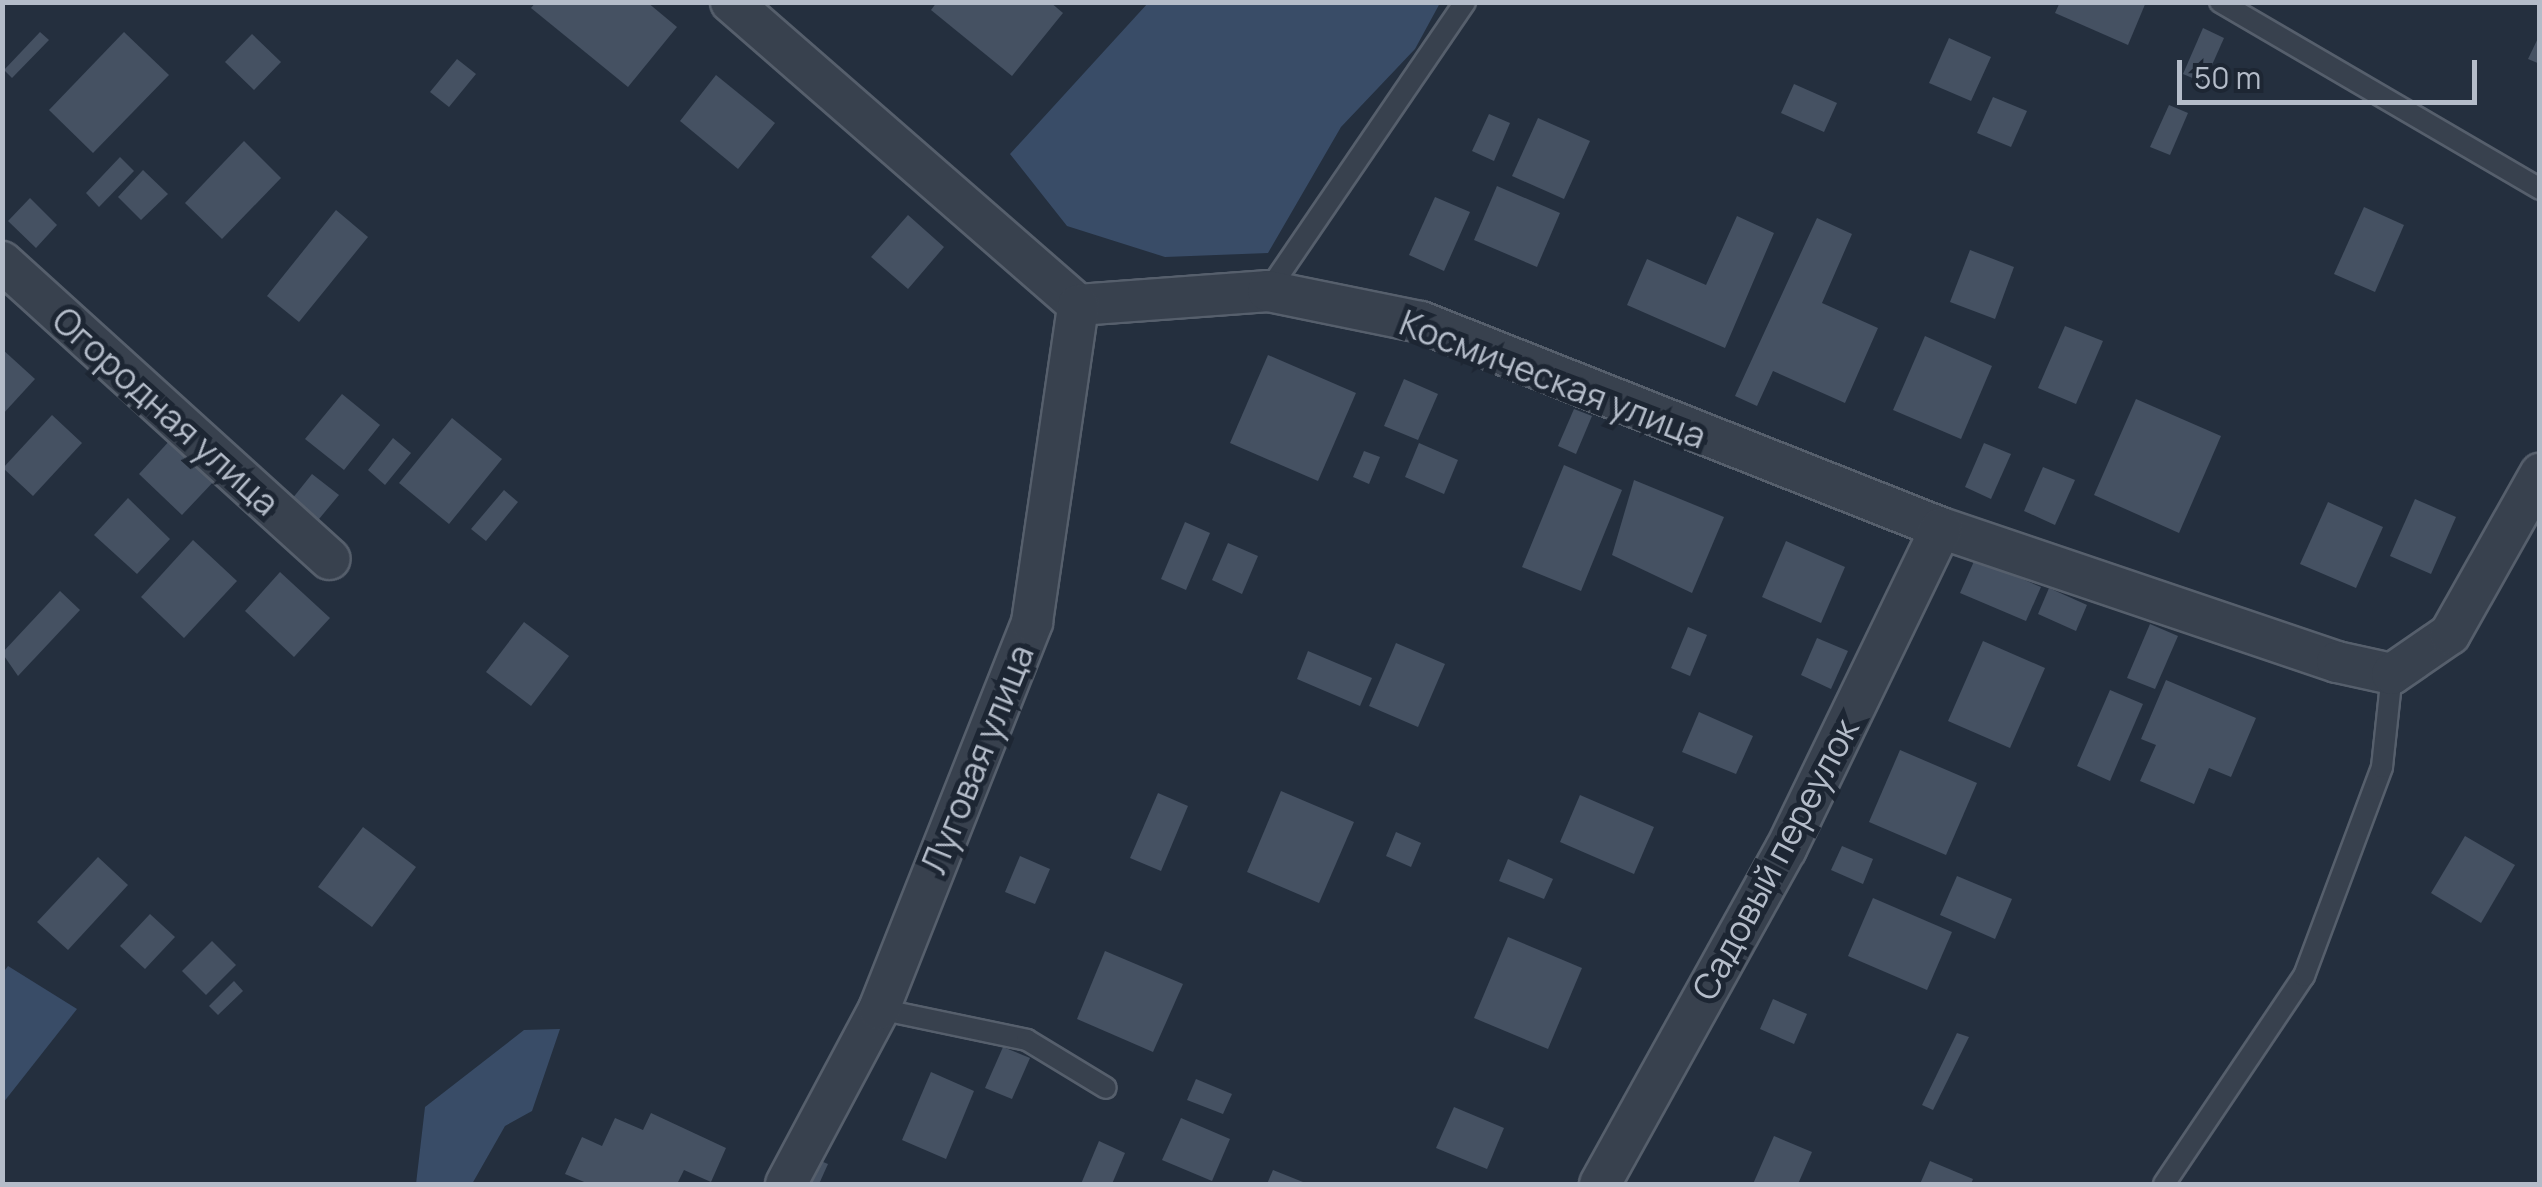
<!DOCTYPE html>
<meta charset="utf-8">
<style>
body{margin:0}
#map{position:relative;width:2542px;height:1187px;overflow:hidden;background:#242f3e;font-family:Manrope,sans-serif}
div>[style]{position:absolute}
.water>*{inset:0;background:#394c67}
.building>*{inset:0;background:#455162}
.roads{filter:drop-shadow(2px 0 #565f6c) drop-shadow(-2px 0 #565f6c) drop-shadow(0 2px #565f6c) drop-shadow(0 -2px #565f6c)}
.lane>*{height:20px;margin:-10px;padding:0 10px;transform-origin:10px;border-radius:10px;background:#38414e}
.street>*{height:40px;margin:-20px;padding:0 20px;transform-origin:20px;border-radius:20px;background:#38414e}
span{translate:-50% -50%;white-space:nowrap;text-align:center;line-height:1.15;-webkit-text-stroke:10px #1d2633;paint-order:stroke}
.street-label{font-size:35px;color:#b4bcc9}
.frame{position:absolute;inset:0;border:5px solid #b4bcc9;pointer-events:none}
.scale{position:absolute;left:2177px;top:60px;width:300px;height:45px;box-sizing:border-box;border:5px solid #b4bcc9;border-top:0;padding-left:12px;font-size:30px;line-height:35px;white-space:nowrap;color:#b4bcc9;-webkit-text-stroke:8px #1d2633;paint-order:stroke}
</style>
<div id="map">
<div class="water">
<i style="clip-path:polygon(1148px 3px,1148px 2px,1440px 3px,1415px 49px,1341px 127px,1268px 253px,1165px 257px,1067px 226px,1010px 154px)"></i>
<i style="clip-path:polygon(8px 966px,77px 1009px,3px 1103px,2px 974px)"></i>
<i style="clip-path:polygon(560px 1029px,532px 1111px,505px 1126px,472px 1184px,416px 1184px,425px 1107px,524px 1030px)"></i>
</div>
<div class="building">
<i style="clip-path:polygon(536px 2px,647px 2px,677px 27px,628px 87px,531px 8px)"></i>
<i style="clip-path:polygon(937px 2px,1050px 2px,1063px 13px,1012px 76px,931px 10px)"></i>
<i style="clip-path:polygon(2060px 2px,2146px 2px,2128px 45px,2055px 13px)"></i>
<i style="clip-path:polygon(2203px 28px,2224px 38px,2204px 83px,2183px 74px)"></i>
<i style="clip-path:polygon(40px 32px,49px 40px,12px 78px,4px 70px)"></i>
<i style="clip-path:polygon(124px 32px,169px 75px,93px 153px,49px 110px)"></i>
<i style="clip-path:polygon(252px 34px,281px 62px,254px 90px,225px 62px)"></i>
<i style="clip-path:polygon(2540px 34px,2540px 64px,2528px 59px)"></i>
<i style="clip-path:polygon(1949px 38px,1991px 57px,1971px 101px,1929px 83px)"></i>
<i style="clip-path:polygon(457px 59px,476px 74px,449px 107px,430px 92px)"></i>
<i style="clip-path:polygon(716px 75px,775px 123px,738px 169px,680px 121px)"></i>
<i style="clip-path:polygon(1794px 84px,1837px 103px,1824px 132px,1781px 113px)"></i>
<i style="clip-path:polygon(1993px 97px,2027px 111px,2011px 147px,1977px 133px)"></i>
<i style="clip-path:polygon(2169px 105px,2188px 113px,2170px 155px,2150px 147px)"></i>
<i style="clip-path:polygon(1489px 114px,1510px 123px,1494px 161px,1472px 151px)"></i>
<i style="clip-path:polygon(1538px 118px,1590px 141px,1564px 199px,1512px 176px)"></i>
<i style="clip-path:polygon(244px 141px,281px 178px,222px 239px,185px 203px)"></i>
<i style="clip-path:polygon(120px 157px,134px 171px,99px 207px,86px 193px)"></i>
<i style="clip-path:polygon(143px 170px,168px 194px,141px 220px,118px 197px)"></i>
<i style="clip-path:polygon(1497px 186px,1560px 213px,1537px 267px,1474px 240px)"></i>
<i style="clip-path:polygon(1435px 197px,1470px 212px,1444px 271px,1409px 255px)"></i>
<i style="clip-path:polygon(30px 198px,57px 225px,36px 248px,8px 221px)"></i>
<i style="clip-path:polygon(2364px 207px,2404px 225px,2375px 292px,2334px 274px)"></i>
<i style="clip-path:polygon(336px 210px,368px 237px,299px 322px,267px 296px)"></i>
<i style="clip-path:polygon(908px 215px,944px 247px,908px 289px,871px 257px)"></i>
<i style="clip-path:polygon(1737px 216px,1774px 233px,1725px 348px,1627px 305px,1647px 259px,1706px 285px)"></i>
<i style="clip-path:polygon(1817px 218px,1852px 234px,1822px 303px,1878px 328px,1845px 403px,1773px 371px,1757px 406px,1735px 396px)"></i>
<i style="clip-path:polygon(1970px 250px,2014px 267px,1995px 319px,1950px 302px)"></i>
<i style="clip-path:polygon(2065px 326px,2103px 341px,2076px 404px,2038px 388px)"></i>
<i style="clip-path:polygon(1925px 336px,1992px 366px,1961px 439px,1893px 410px)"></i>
<i style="clip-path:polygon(2px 349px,35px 379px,2px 415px)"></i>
<i style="clip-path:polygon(1268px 355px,1356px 393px,1318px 481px,1230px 443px)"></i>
<i style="clip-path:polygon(1404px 379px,1438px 394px,1418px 440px,1384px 426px)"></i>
<i style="clip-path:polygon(342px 394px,380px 425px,344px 470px,305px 439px)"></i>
<i style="clip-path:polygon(2136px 399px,2221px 436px,2179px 533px,2094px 495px)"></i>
<i style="clip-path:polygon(1574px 409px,1592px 416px,1576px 454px,1558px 446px)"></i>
<i style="clip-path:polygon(52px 415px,82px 443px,33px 496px,3px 468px)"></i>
<i style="clip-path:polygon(452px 418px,502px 459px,449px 524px,399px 483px)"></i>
<i style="clip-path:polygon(172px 438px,216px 479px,182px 515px,139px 474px)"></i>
<i style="clip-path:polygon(393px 438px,411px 453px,385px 485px,368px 470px)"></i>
<i style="clip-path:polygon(1419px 443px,1458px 460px,1444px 494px,1405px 477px)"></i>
<i style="clip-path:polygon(1984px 443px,2011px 454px,1991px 499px,1965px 487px)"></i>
<i style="clip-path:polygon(1364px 451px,1380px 457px,1369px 484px,1353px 477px)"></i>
<i style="clip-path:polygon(1564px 465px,1622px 490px,1581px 591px,1522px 567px)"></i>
<i style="clip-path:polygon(2043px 467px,2075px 480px,2055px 525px,2024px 511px)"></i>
<i style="clip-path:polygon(312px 474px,339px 495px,314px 525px,288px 504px)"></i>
<i style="clip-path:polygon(1634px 480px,1724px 517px,1692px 593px,1612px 555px)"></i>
<i style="clip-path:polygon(504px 490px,518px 502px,486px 541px,471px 529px)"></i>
<i style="clip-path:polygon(128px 498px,170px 539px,137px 574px,94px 535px)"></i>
<i style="clip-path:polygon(2415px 499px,2456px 517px,2431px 574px,2390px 556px)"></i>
<i style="clip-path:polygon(2328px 502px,2383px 527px,2356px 588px,2300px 564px)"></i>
<i style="clip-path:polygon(1185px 522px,1210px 533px,1186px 590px,1161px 579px)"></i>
<i style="clip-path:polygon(193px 540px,237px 581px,184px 638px,141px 597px)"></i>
<i style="clip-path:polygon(1786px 541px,1845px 567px,1821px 623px,1762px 597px)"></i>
<i style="clip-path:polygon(1228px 543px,1258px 556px,1242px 594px,1212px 580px)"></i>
<i style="clip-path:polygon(1975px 559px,2041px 587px,2026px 621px,1960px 593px)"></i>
<i style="clip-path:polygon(280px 572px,330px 618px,294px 657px,245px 611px)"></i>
<i style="clip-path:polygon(2049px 588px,2087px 605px,2076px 631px,2038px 614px)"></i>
<i style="clip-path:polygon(60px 591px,80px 610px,18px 676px,2px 653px)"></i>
<i style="clip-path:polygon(524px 622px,569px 656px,531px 706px,486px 672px)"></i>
<i style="clip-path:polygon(2150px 624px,2178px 636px,2155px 689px,2127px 678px)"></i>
<i style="clip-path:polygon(1688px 627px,1707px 635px,1690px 676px,1671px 668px)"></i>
<i style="clip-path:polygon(1817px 638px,1848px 651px,1831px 689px,1801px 675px)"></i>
<i style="clip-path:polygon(1983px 641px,2045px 668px,2010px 748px,1948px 721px)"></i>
<i style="clip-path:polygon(1396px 643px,1445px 664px,1418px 727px,1369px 706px)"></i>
<i style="clip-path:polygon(1308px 651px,1372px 678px,1360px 706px,1297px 679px)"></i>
<i style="clip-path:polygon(2166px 680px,2256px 718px,2231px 777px,2209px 768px,2194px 804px,2140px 781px,2156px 745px,2141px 739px)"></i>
<i style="clip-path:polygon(2110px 690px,2143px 704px,2110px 781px,2077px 766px)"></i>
<i style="clip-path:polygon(1699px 712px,1753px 736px,1736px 774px,1682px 752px)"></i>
<i style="clip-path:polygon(1900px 750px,1977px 783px,1946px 855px,1869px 822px)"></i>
<i style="clip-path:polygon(1281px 791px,1354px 822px,1319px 903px,1247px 872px)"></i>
<i style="clip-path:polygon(1158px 793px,1188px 806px,1161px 871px,1130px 858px)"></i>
<i style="clip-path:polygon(1580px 795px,1654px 827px,1634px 874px,1560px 842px)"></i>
<i style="clip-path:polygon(363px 827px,416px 867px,372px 927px,318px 887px)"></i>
<i style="clip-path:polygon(1396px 832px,1421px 843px,1411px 867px,1386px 856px)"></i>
<i style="clip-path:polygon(2465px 836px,2515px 865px,2481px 923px,2431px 893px)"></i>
<i style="clip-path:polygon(1842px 846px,1873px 859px,1863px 884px,1831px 870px)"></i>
<i style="clip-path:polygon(1020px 856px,1050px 869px,1035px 904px,1005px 892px)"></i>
<i style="clip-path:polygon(98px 857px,128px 885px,68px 950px,37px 922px)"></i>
<i style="clip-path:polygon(1508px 859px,1553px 879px,1544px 899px,1499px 881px)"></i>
<i style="clip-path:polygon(1957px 876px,2012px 899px,1995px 939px,1940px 915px)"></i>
<i style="clip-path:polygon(1873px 898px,1952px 932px,1927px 990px,1848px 956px)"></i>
<i style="clip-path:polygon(150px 914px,175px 937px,145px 969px,120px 946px)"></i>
<i style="clip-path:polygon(1508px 937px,1582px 968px,1548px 1049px,1474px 1018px)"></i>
<i style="clip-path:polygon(212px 941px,236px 965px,206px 995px,182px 971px)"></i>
<i style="clip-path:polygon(1105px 951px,1183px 984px,1153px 1052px,1077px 1019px)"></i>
<i style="clip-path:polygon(234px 981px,243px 991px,218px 1015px,209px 1006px)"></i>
<i style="clip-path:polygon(1773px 999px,1807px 1014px,1794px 1044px,1760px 1029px)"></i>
<i style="clip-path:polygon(1957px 1033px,1969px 1037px,1933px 1110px,1922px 1105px)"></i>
<i style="clip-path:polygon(1003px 1047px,1030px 1058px,1012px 1099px,985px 1088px)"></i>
<i style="clip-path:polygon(931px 1072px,974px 1091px,946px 1159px,902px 1140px)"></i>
<i style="clip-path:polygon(1196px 1079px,1232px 1094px,1223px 1114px,1187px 1100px)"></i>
<i style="clip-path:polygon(1454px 1107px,1504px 1128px,1487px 1169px,1436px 1148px)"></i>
<i style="clip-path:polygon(651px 1113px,726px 1148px,711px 1182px,684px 1170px,677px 1184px,589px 1184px,565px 1174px,582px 1137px,602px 1146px,615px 1118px,643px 1130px)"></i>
<i style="clip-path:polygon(1181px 1118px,1230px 1139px,1212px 1181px,1162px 1160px)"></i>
<i style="clip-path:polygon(1774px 1136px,1812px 1152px,1798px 1184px,1753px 1184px)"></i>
<i style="clip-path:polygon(1099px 1141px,1125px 1153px,1112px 1184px,1081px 1184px)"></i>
<i style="clip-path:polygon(811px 1157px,828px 1164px,819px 1184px,800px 1184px)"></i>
<i style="clip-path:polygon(1930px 1161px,1973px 1179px,1971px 1184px,1920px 1184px)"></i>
<i style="clip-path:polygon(1273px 1170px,1308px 1184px,1267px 1184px)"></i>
</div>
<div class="roads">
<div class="lane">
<i style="left:2220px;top:2px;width:371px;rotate:30.3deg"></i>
<i style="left:1268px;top:291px;width:350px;rotate:-55.7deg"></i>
<i style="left:879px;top:1009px;width:151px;rotate:11.8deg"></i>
<i style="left:1027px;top:1040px;width:92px;rotate:31.3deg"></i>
<i style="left:2164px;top:1184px;width:251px;rotate:-56.1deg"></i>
<i style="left:2304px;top:976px;width:223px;rotate:-69.5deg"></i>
<i style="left:2382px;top:767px;width:94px;rotate:-83.9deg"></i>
</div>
<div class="street">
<i style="left:731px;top:2px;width:461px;rotate:41.1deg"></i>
<i style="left:1078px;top:305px;width:191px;rotate:-4.2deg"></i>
<i style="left:1268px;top:291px;width:156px;rotate:11.5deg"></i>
<i style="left:1421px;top:322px;width:559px;rotate:21.61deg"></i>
<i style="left:1941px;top:528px;width:418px;rotate:18.7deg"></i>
<i style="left:2337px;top:662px;width:56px;rotate:12.3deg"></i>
<i style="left:2392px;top:674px;width:70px;rotate:-34.6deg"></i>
<i style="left:2450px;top:634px;width:184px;rotate:-60.6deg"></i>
<i style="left:2px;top:262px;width:442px;rotate:42.2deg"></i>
<i style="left:786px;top:1184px;width:198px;rotate:-62deg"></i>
<i style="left:879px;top:1009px;width:416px;rotate:-68.4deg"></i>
<i style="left:1032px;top:622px;width:320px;rotate:-81.7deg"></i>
<i style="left:1600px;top:1184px;width:383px;rotate:-61deg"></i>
<i style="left:1786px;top:849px;width:356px;rotate:-64.2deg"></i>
</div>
</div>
<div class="street-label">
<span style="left:1553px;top:379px;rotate:21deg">Космическая улица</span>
<span style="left:166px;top:411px;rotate:42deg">Огородная улица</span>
<span style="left:977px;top:759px;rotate:-68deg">Луговая улица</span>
<span style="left:1775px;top:859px;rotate:-62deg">Садовый переулок</span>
</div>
<div class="frame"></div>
<div class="scale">50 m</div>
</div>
